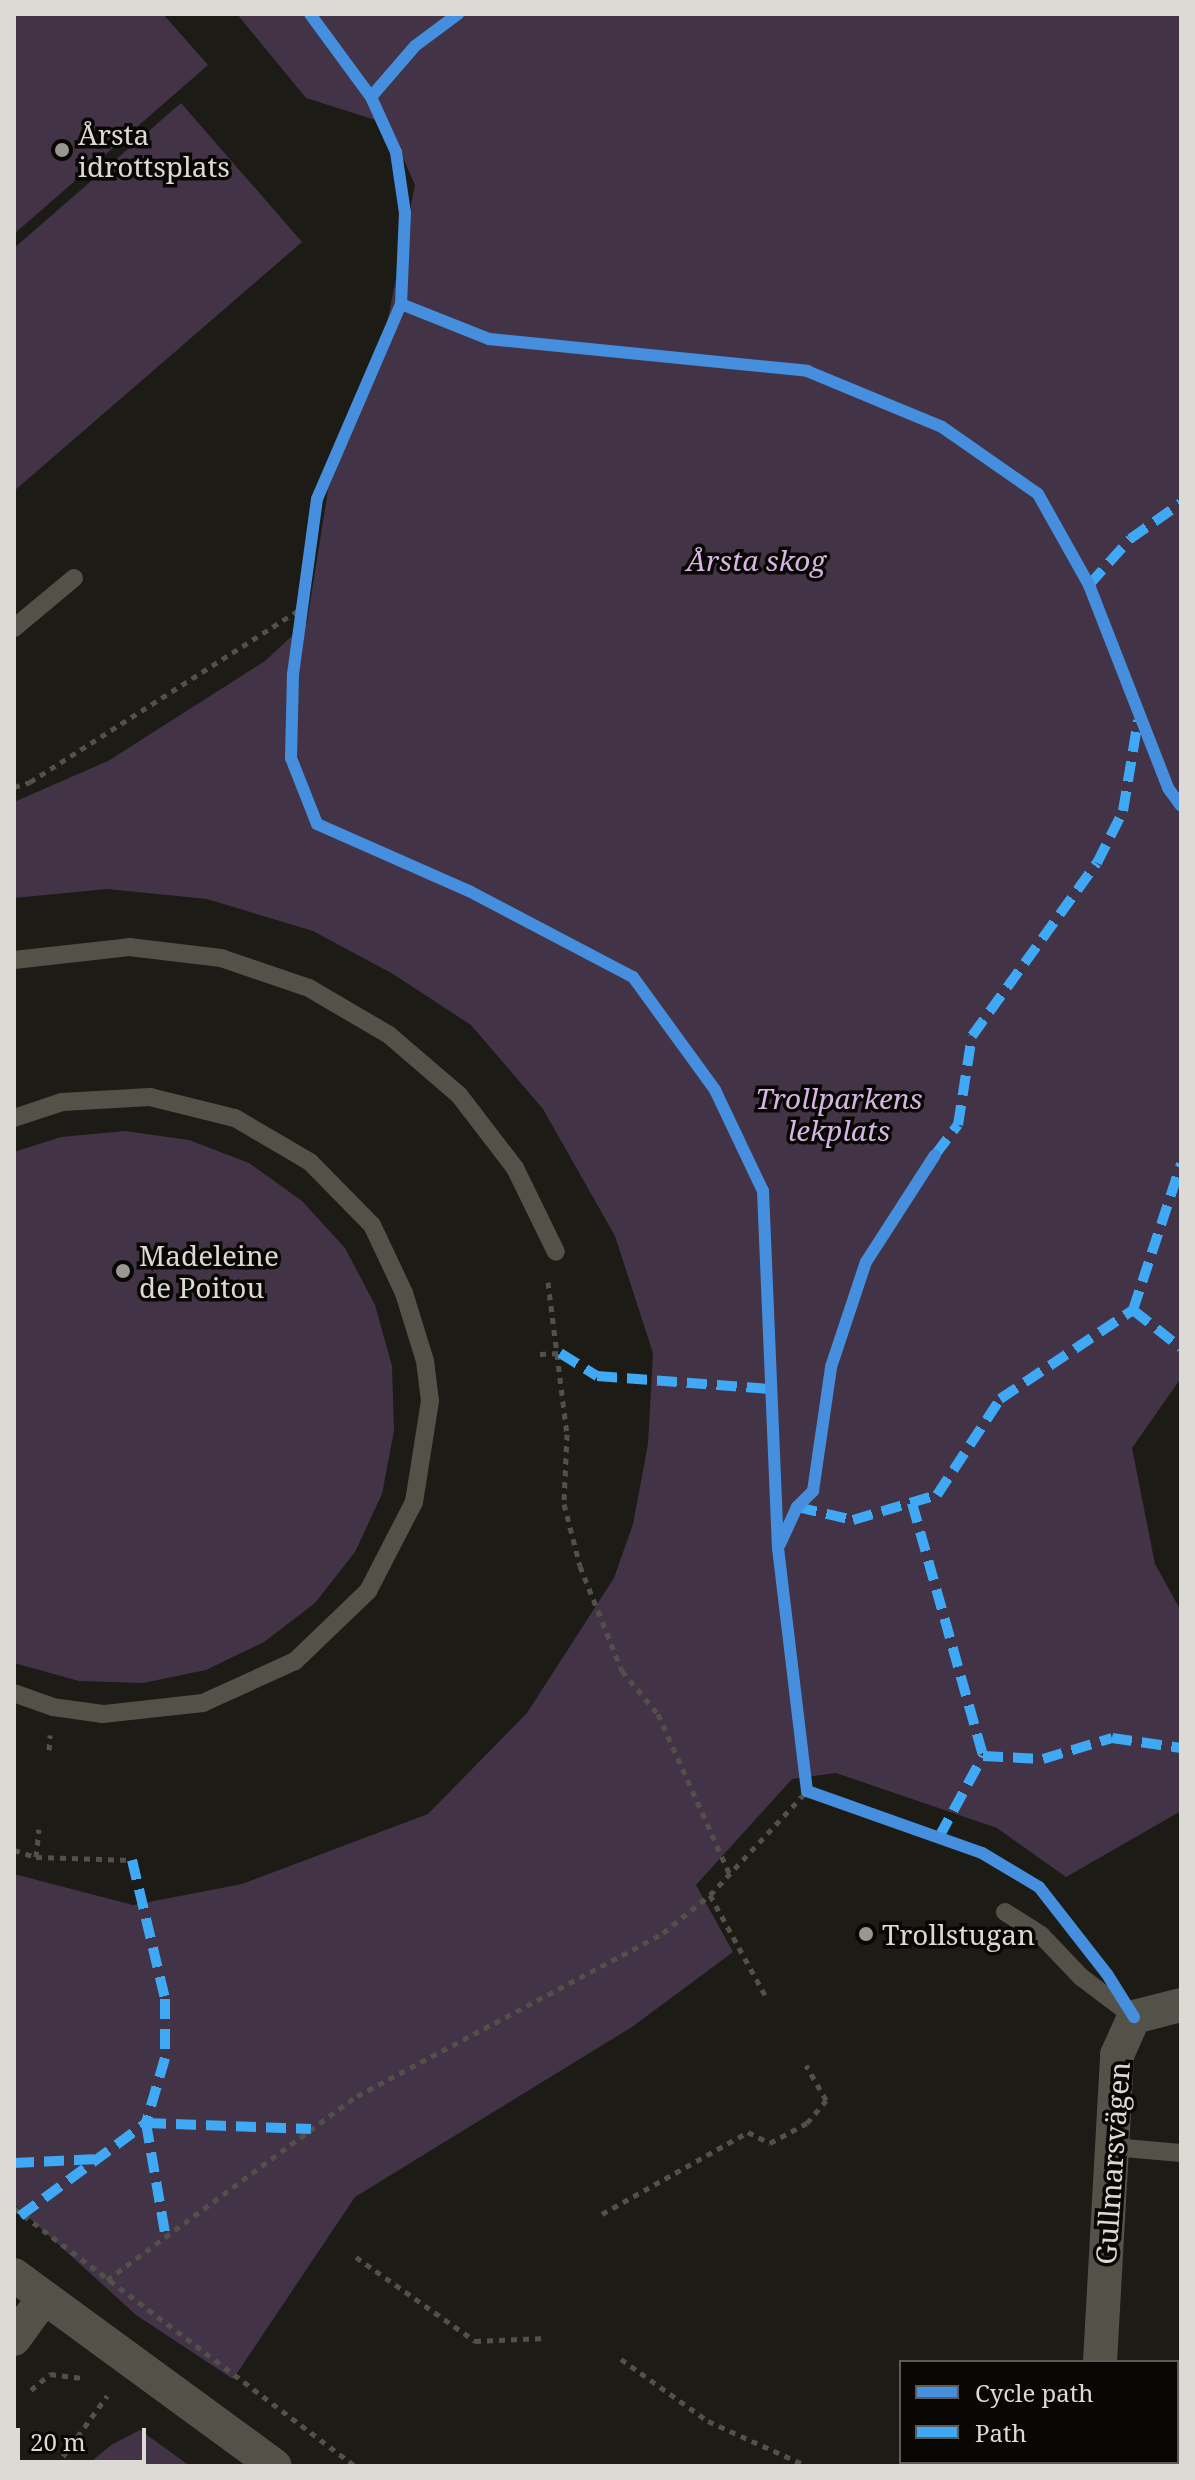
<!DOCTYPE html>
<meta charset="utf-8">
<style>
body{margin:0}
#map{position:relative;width:1195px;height:2480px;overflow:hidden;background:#1c1b16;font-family:"Noto Serif",serif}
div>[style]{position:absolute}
.green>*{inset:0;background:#423446}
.path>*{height:5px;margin-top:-2.5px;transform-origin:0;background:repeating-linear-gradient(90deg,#525149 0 6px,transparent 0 12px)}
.service>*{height:18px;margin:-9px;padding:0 9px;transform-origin:9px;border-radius:9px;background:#545248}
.minor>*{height:34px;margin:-17px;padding:0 17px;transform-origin:17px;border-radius:17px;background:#545248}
.quiet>*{height:10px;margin-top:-5px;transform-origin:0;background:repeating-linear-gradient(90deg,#3fa9f5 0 20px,transparent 0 30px)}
.cycleway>*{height:12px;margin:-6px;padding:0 6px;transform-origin:6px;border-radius:6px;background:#468fdf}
.dots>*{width:22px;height:22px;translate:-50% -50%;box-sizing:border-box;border:4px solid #080704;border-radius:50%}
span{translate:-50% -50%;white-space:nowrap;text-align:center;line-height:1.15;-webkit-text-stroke:7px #080704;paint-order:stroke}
.poi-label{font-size:28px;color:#dbdad4}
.left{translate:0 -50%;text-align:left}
.park-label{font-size:28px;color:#d7b5e3;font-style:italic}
.street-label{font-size:28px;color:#dbdad4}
.frame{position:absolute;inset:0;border:16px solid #dbdad4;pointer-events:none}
.legend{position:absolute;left:899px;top:2360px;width:280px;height:104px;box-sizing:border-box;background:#080704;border:2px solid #5c5b57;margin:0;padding:10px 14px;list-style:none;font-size:24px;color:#dbdad4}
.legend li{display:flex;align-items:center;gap:16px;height:40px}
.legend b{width:40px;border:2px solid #5c5b57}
.scale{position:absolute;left:16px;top:2428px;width:130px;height:36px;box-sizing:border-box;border:4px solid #dbdad4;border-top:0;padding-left:10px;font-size:24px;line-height:28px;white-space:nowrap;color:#dbdad4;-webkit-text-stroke:6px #080704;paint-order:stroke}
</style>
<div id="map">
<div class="green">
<i style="clip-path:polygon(14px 14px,163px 14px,208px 65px,14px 234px)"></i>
<i style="clip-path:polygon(237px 14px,1181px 14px,1181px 1378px,1132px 1448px,1155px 1564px,1181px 1611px,1181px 1811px,1066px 1877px,997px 1828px,836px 1773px,792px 1779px,696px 1885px,733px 1952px,632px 2027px,355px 2197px,233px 2379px,136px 2315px,14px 2204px,14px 1874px,133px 1905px,242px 1884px,428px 1814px,527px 1713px,614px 1578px,633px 1524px,648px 1444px,653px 1353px,615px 1236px,543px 1109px,471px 1025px,393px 974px,313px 931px,207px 899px,107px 889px,14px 898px,14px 802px,108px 761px,265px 661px,307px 622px,328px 490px,382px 348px,415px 185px,388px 124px,306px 98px)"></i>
<i style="clip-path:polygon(181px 103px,302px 242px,14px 491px,14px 248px)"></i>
<i style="clip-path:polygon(125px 1131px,189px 1140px,249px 1163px,302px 1201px,345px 1248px,375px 1305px,392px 1366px,394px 1431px,382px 1494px,355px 1552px,315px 1603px,264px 1642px,206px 1670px,143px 1683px,79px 1681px,14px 1663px,14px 1152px,61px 1137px)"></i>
<i style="clip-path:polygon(140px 2430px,190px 2466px,86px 2466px,111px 2445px)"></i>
</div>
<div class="path">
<i style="left:310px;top:14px;width:103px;rotate:53.7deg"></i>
<i style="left:371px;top:97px;width:60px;rotate:65.6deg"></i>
<i style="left:396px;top:152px;width:62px;rotate:81.6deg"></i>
<i style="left:405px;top:213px;width:91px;rotate:92.5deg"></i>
<i style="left:401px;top:304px;width:212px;rotate:113.3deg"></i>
<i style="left:317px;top:499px;width:178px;rotate:97.8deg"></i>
<i style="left:293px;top:675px;width:83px;rotate:91.4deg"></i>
<i style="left:291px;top:758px;width:71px;rotate:68.5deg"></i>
<i style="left:317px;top:824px;width:166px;rotate:23.8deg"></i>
<i style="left:469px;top:891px;width:185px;rotate:27.7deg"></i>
<i style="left:633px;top:977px;width:140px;rotate:54deg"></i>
<i style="left:715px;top:1090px;width:112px;rotate:64.6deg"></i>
<i style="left:763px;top:1191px;width:357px;rotate:87.6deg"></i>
<i style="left:778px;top:1548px;width:245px;rotate:83.2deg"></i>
<i style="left:807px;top:1791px;width:186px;rotate:19.5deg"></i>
<i style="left:982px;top:1853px;width:66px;rotate:30.8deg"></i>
<i style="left:1039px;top:1887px;width:18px;rotate:52deg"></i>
<i style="left:371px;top:97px;width:67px;rotate:-49.2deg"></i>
<i style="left:415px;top:46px;width:54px;rotate:-36.7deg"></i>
<i style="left:401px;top:304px;width:95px;rotate:21.7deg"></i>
<i style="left:489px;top:339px;width:320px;rotate:5.7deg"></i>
<i style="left:807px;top:371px;width:146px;rotate:22.5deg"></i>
<i style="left:942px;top:427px;width:117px;rotate:34.9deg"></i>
<i style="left:1038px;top:494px;width:104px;rotate:60.7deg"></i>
<i style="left:1089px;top:585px;width:218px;rotate:68.7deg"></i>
<i style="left:1168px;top:788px;width:22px;rotate:54deg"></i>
<i style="left:14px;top:787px;width:17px;rotate:-17deg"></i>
<i style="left:30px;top:782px;width:322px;rotate:-32.6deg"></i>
<i style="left:548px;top:1282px;width:153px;rotate:82.9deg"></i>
<i style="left:567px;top:1434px;width:70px;rotate:92.5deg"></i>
<i style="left:564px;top:1504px;width:64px;rotate:75.5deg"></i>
<i style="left:580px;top:1566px;width:113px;rotate:68.2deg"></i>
<i style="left:622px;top:1671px;width:56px;rotate:50.1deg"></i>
<i style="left:658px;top:1714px;width:174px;rotate:65.9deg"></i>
<i style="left:540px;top:1354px;width:20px;rotate:-3deg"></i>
<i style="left:49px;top:1750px;width:15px;rotate:-86deg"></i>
<i style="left:14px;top:1850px;width:23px;rotate:18deg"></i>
<i style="left:36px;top:1857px;width:96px;rotate:1.8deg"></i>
<i style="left:36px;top:1857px;width:28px;rotate:-84deg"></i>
<i style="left:710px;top:1895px;width:114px;rotate:61.2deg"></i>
<i style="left:14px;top:2208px;width:428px;rotate:37.1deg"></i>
<i style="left:602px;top:2214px;width:167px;rotate:-29.3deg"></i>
<i style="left:748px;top:2132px;width:25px;rotate:27deg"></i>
<i style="left:770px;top:2143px;width:42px;rotate:-28.4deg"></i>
<i style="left:807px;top:2123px;width:30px;rotate:-50deg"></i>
<i style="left:826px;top:2100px;width:40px;rotate:-119.7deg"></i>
<i style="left:356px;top:2257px;width:146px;rotate:35.2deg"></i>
<i style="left:475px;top:2341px;width:71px;rotate:-2.4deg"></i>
<i style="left:107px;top:2280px;width:310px;rotate:-36.4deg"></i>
<i style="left:357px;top:2096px;width:347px;rotate:-28deg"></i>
<i style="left:663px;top:1933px;width:60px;rotate:-39deg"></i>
<i style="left:710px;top:1895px;width:142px;rotate:-47deg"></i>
<i style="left:621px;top:2359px;width:107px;rotate:35.5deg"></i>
<i style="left:708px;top:2421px;width:109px;rotate:24.4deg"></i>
<i style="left:31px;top:2390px;width:25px;rotate:-40deg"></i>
<i style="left:50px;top:2374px;width:32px;rotate:7deg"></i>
<i style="left:56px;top:2466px;width:87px;rotate:-53.9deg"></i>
</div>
<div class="service">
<i style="left:14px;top:628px;width:78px;rotate:-39.8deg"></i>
<i style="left:14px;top:960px;width:116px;rotate:-6.4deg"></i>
<i style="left:129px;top:947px;width:93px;rotate:6.8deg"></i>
<i style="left:221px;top:958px;width:93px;rotate:18.8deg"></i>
<i style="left:309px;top:988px;width:93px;rotate:30.4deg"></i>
<i style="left:389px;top:1035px;width:92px;rotate:40.6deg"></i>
<i style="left:459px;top:1095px;width:92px;rotate:52.5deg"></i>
<i style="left:515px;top:1168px;width:93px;rotate:64deg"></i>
<i style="left:14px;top:1118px;width:51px;rotate:-18.4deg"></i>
<i style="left:62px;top:1102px;width:88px;rotate:-3.3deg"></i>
<i style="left:150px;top:1097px;width:88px;rotate:13.9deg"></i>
<i style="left:235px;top:1118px;width:87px;rotate:30.4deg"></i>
<i style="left:310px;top:1162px;width:88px;rotate:45.5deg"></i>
<i style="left:372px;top:1225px;width:75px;rotate:64.8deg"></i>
<i style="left:404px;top:1293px;width:71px;rotate:72.8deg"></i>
<i style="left:425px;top:1361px;width:40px;rotate:82.9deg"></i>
<i style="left:430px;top:1401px;width:102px;rotate:99deg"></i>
<i style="left:414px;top:1502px;width:100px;rotate:117.3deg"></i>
<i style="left:368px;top:1591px;width:101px;rotate:136.2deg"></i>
<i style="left:295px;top:1661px;width:101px;rotate:155.5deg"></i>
<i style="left:203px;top:1703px;width:101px;rotate:173.7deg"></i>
<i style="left:103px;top:1714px;width:50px;rotate:-172deg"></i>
<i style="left:53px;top:1707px;width:41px;rotate:-160.3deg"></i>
<i style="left:1005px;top:1912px;width:43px;rotate:32.6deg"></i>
<i style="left:1041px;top:1935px;width:58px;rotate:46.4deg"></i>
<i style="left:1081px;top:1977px;width:66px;rotate:37deg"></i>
<i style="left:1113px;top:2147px;width:68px;rotate:5deg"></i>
</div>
<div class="minor">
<i style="left:14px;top:2275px;width:323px;rotate:36.2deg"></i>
<i style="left:14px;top:2339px;width:49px;rotate:-54.1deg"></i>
<i style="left:1100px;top:2362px;width:307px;rotate:-86.8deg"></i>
<i style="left:1117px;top:2055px;width:42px;rotate:-65.9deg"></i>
<i style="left:1134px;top:2017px;width:49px;rotate:-14.3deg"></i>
<i style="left:1094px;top:2466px;width:4px;rotate:-90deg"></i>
</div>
<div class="quiet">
<i style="left:1089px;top:585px;width:62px;rotate:-48.3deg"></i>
<i style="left:1130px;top:539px;width:62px;rotate:-35.2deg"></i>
<i style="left:935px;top:1155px;width:38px;rotate:-53deg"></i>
<i style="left:958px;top:1125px;width:90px;rotate:-81.1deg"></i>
<i style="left:972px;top:1036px;width:213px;rotate:-54.2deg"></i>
<i style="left:1097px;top:863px;width:58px;rotate:-63.4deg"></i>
<i style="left:1123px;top:811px;width:92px;rotate:-80.6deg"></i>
<i style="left:1133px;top:1310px;width:154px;rotate:-71.8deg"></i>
<i style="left:560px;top:1353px;width:44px;rotate:31.9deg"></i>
<i style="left:597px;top:1376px;width:174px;rotate:4.3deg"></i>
<i style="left:912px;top:1503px;width:263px;rotate:74.3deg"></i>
<i style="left:797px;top:1507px;width:57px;rotate:13.1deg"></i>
<i style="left:853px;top:1520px;width:88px;rotate:-16.6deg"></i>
<i style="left:937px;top:1495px;width:115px;rotate:-56.7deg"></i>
<i style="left:1000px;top:1399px;width:160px;rotate:-33.8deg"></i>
<i style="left:1133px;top:1310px;width:61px;rotate:38.4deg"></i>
<i style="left:939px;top:1837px;width:92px;rotate:-61.5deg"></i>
<i style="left:983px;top:1756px;width:60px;rotate:2.9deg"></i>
<i style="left:1043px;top:1759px;width:72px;rotate:-16.9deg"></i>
<i style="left:1112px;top:1738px;width:70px;rotate:8.2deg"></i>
<i style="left:132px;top:1860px;width:143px;rotate:76.6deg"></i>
<i style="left:165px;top:1999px;width:59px;rotate:90deg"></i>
<i style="left:165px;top:2058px;width:68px;rotate:106.3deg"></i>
<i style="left:146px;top:2123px;width:112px;rotate:80.2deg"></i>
<i style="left:14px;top:2163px;width:84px;rotate:-2.7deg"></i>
<i style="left:20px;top:2216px;width:157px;rotate:-36.4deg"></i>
<i style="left:146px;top:2123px;width:165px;rotate:2.1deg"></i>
</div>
<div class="cycleway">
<i style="left:310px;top:14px;width:103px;rotate:53.7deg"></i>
<i style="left:371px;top:97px;width:60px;rotate:65.6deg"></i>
<i style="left:396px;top:152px;width:62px;rotate:81.6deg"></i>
<i style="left:405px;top:213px;width:91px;rotate:92.5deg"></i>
<i style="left:401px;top:304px;width:212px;rotate:113.3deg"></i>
<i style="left:317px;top:499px;width:178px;rotate:97.8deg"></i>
<i style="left:293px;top:675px;width:83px;rotate:91.4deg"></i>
<i style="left:291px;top:758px;width:71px;rotate:68.5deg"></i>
<i style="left:317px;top:824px;width:166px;rotate:23.8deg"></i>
<i style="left:469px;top:891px;width:185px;rotate:27.7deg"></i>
<i style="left:633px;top:977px;width:140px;rotate:54deg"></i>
<i style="left:715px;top:1090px;width:112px;rotate:64.6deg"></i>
<i style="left:763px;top:1191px;width:357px;rotate:87.6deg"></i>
<i style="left:778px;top:1548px;width:245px;rotate:83.2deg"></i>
<i style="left:807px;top:1791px;width:186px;rotate:19.5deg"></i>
<i style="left:982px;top:1853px;width:66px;rotate:30.8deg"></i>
<i style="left:1039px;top:1887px;width:110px;rotate:52deg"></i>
<i style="left:1107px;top:1974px;width:51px;rotate:57.9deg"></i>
<i style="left:371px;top:97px;width:67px;rotate:-49.2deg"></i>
<i style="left:415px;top:46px;width:54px;rotate:-36.7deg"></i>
<i style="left:401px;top:304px;width:95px;rotate:21.7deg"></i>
<i style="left:489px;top:339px;width:320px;rotate:5.7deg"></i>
<i style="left:807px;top:371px;width:146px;rotate:22.5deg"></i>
<i style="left:942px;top:427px;width:117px;rotate:34.9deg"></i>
<i style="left:1038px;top:494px;width:104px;rotate:60.7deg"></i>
<i style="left:1089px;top:585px;width:218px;rotate:68.7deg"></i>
<i style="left:1168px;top:788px;width:22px;rotate:54deg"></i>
<i style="left:780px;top:1544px;width:41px;rotate:-65.3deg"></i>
<i style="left:797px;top:1507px;width:23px;rotate:-45deg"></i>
<i style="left:813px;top:1491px;width:125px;rotate:-81.7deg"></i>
<i style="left:831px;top:1367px;width:111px;rotate:-71.6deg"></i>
<i style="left:866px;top:1262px;width:127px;rotate:-57.2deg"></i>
</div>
<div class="dots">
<i style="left:62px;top:150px;background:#989792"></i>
<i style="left:123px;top:1271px;background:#989792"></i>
<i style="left:866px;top:1934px;background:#989792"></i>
</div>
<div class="poi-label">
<span class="left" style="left:78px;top:150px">Årsta<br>idrottsplats</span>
<span class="left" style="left:139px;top:1271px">Madeleine<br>de Poitou</span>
<span class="left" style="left:882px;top:1934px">Trollstugan</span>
</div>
<div class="park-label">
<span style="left:756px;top:560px">Årsta skog</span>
<span style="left:839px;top:1114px">Trollparkens<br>lekplats</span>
</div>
<div class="street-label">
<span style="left:1112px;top:2163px;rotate:-86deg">Gullmarsvägen</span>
</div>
<div class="frame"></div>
<ul class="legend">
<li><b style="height:10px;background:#468fdf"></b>Cycle path</li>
<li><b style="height:10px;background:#3fa9f5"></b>Path</li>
</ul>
<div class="scale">20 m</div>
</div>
